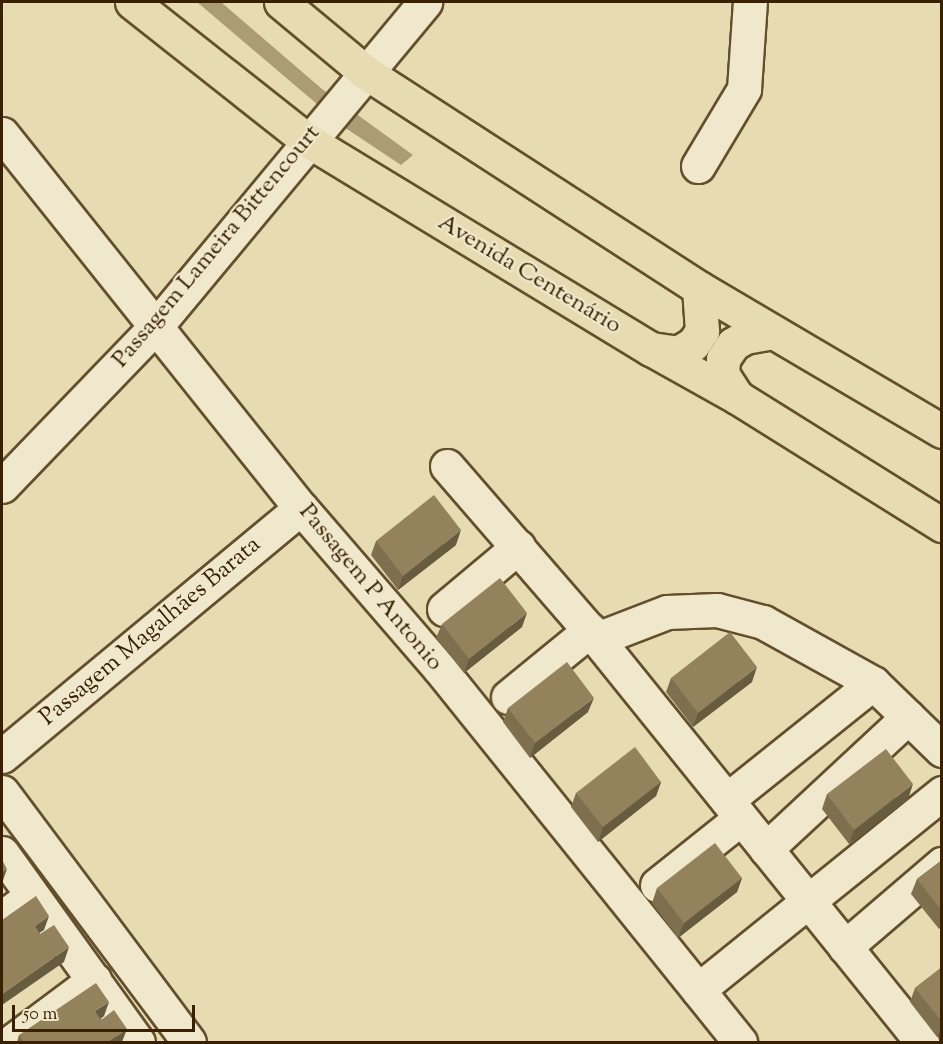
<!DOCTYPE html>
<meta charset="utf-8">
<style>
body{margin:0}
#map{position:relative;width:943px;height:1044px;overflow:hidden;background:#e7dcb1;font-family:"Sorts Mill Goudy",serif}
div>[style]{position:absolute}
.water>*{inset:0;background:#ac9c75}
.roads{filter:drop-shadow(2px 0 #644f2c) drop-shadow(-2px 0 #644f2c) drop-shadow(0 2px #644f2c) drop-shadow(0 -2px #644f2c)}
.minor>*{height:33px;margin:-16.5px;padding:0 16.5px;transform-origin:16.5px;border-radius:16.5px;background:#efe8cc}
.major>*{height:33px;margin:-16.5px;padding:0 16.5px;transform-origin:16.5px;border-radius:16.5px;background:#e7dcb1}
.wall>*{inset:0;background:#7e704f}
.shaded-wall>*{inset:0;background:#675b40}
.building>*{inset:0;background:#93825c}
span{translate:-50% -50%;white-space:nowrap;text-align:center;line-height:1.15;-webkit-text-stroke:4.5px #efe8cc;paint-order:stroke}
.street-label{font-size:24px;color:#392000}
.frame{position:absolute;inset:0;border:3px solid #392000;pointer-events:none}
.scale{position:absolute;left:12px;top:1005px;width:183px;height:27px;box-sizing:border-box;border:3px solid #392000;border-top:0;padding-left:8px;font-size:18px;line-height:21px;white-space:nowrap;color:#392000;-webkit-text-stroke:4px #efe8cc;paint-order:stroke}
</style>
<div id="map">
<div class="water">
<i style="clip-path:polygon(197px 2px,221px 2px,322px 89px,413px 155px,401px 165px,344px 127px)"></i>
</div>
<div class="roads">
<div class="minor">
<i style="left:2px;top:134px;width:479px;rotate:51.4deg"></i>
<i style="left:301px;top:508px;width:213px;rotate:49.2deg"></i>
<i style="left:440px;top:669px;width:479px;rotate:51.2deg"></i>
<i style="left:698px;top:166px;width:90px;rotate:-59.1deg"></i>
<i style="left:744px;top:89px;width:87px;rotate:-86.1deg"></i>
<i style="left:447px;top:466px;width:229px;rotate:49.1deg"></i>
<i style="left:597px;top:639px;width:518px;rotate:51.12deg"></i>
<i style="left:2px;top:486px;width:223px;rotate:-46.1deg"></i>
<i style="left:157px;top:325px;width:420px;rotate:-50.3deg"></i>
<i style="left:444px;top:609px;width:97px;rotate:-40deg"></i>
<i style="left:597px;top:639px;width:75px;rotate:-21.1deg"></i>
<i style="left:667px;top:612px;width:50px;rotate:-2.3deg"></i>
<i style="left:717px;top:610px;width:48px;rotate:14.6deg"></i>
<i style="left:763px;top:622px;width:126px;rotate:29deg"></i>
<i style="left:873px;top:683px;width:96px;rotate:44.2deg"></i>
<i style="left:508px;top:697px;width:106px;rotate:-39.3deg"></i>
<i style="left:2px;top:756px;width:388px;rotate:-39.7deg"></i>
<i style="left:2px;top:792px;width:312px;rotate:53.2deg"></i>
<i style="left:727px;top:800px;width:187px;rotate:-38.7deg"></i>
<i style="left:766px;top:849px;width:194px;rotate:-42.9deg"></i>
<i style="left:2px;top:853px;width:233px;rotate:54.3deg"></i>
<i style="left:657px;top:885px;width:107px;rotate:-38.6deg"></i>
<i style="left:2px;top:918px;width:36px;rotate:-37deg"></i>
<i style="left:845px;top:947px;width:128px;rotate:-40.6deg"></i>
<i style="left:698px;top:990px;width:314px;rotate:-38.9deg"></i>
<i style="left:11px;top:1042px;width:104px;rotate:-36.8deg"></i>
</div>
<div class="major">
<i style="left:132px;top:2px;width:223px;rotate:38.3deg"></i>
<i style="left:307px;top:140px;width:403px;rotate:31.3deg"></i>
<i style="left:651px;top:349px;width:98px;rotate:29.2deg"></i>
<i style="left:737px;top:397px;width:242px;rotate:32deg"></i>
<i style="left:281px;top:2px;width:109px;rotate:39.8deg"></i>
<i style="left:365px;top:72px;width:398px;rotate:32.9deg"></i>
<i style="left:699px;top:288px;width:282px;rotate:30.5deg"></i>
<i style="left:651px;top:349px;width:27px;rotate:8deg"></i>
<i style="left:678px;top:353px;width:17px;rotate:-31deg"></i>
<i style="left:693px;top:344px;width:16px;rotate:-55deg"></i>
<i style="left:702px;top:331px;width:43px;rotate:-94deg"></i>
<i style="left:737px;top:397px;width:27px;rotate:-123deg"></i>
<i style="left:722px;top:374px;width:15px;rotate:-86deg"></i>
<i style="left:723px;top:359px;width:18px;rotate:-56deg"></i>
<i style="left:733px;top:344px;width:14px;rotate:-30deg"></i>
<i style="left:745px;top:337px;width:27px;rotate:-10deg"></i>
</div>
</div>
<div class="wall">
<i style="clip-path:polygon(376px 541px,456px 545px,398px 590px,371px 555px)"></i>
<i style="clip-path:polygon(442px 624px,522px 627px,464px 673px,436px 638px)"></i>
<i style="clip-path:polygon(671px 678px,752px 682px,693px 727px,666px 692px)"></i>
<i style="clip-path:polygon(508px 708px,588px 712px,530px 758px,503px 722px)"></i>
<i style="clip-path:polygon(661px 782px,656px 796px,598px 842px,571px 807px,576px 793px)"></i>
<i style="clip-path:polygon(827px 794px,908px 799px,849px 844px,822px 809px)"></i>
<i style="clip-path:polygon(942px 860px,942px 926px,939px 929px,911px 894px,917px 879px)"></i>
<i style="clip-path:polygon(742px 878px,737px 892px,678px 938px,652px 903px,657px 888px)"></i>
<i style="clip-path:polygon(942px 967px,942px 1034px,937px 1037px,910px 1002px,915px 988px)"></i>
<i style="clip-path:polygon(104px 1016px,100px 1019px,122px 1042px,17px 1042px,19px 1035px)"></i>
</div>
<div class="shaded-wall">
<i style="clip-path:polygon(461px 530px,456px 545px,398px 590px,403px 576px)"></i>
<i style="clip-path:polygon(527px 613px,522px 627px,464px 673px,469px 659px)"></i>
<i style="clip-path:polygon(757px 667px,752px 682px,693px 727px,698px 713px)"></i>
<i style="clip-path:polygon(594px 698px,588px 712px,530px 758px,535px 743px)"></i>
<i style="clip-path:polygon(661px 782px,656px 796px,598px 842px,603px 827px)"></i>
<i style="clip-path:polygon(913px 784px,908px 799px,849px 844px,854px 830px)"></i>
<i style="clip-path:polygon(7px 869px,2px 883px,2px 872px)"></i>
<i style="clip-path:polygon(742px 878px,737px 892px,678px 938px,684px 923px)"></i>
<i style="clip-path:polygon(49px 916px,44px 930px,29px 940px,35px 926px)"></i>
<i style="clip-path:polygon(69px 947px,64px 962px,2px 1005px,2px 994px)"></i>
<i style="clip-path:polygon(109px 1002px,104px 1016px,90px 1026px,95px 1011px)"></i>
<i style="clip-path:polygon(942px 1025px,942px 1034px,937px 1037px)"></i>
<i style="clip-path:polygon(127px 1029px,122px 1042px,108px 1042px)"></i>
</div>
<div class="building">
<i style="clip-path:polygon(434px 495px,461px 530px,403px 576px,376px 541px)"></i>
<i style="clip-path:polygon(500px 578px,527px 613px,469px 659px,442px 624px)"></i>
<i style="clip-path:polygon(730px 632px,757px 667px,698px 713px,671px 678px)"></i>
<i style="clip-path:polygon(567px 662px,594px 698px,535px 743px,508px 708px)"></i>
<i style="clip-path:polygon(635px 747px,661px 782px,603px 827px,576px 793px)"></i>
<i style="clip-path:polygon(886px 749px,913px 784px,854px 830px,827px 794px)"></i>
<i style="clip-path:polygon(715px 843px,742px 878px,684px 923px,657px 888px)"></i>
<i style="clip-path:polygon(2px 860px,7px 869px,2px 872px)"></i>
<i style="clip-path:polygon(942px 860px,942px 911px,917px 879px)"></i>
<i style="clip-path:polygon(36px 896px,49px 916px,35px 926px,40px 934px,54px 925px,69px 947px,2px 994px,2px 920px)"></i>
<i style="clip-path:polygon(942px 967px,942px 1022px,915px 988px)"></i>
<i style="clip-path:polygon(96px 983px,109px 1002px,95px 1011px,101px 1020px,114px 1010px,127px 1029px,108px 1042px,24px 1042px,19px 1035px)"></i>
</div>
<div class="street-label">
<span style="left:217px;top:247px;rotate:-50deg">Passagem Lameira Bittencourt</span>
<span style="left:529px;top:275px;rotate:31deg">Avenida Centenário</span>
<span style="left:370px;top:588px;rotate:50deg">Passagem P Antonio</span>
<span style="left:151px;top:632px;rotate:-40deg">Passagem Magalhães Barata</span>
</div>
<div class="frame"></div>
<div class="scale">50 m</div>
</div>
